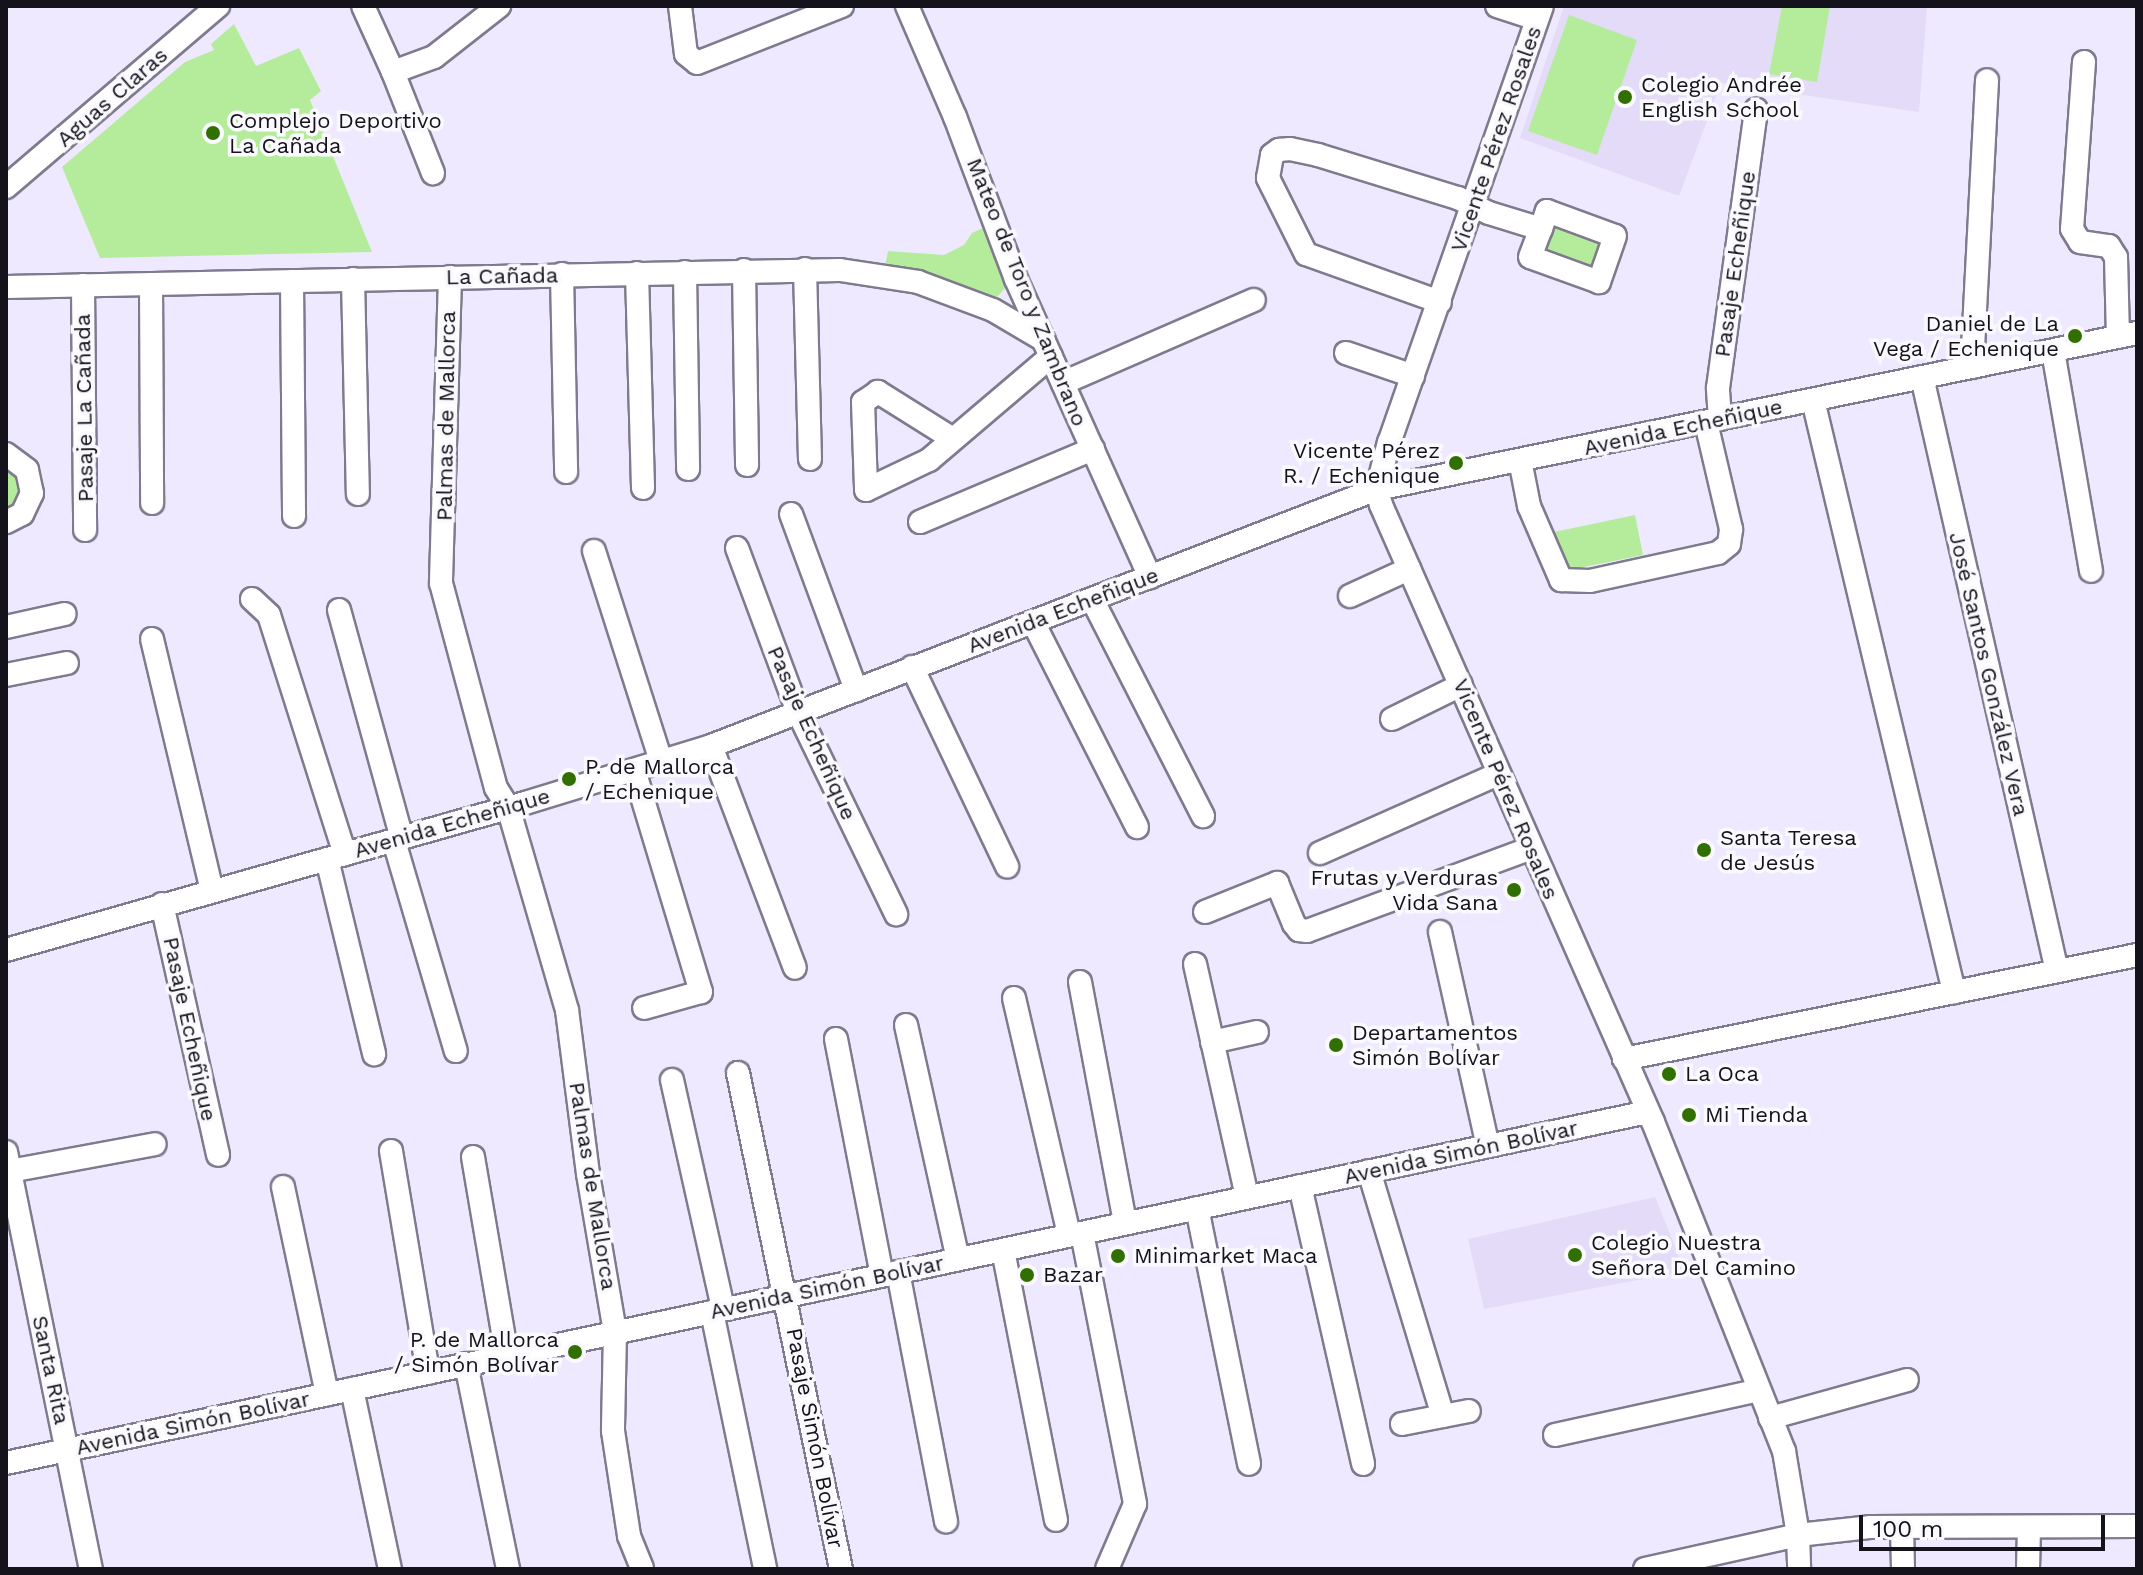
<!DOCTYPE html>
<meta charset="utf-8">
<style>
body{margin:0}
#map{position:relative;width:2143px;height:1575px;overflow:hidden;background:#efe9ff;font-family:"Work Sans",sans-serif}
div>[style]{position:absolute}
.built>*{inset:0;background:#e3dbf8}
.green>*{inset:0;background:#b5ec9c}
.roads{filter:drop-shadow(2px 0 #7f7a8e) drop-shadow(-2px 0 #7f7a8e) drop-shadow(0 2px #7f7a8e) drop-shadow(0 -2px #7f7a8e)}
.minor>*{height:22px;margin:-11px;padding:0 11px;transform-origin:11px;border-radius:11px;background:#fff}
.dots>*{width:22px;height:22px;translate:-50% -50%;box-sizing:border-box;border:4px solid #faf9fd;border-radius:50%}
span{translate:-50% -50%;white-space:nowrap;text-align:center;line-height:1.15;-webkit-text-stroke:7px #faf9fd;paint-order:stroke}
.poi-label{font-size:22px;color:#14121a}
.left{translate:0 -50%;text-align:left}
.right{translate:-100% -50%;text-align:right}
.street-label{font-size:22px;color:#14121a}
.frame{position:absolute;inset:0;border:8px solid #14121a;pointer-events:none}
.scale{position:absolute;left:1859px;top:1515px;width:246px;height:36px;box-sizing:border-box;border:4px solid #14121a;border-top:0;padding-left:10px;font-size:24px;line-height:28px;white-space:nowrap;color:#14121a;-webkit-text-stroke:6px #faf9fd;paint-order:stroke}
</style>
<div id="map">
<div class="built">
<i style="clip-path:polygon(1564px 6px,1927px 6px,1919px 112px,1721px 83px,1679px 196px,1520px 138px)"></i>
<i style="clip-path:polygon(1655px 1197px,1685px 1271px,1484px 1309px,1468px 1239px)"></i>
</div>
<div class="green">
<i style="clip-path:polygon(1782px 6px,1830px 6px,1817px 82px,1769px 74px)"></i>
<i style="clip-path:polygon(1569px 15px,1637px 40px,1597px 155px,1528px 131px)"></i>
<i style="clip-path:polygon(234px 24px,256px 66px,299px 48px,321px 91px,310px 100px,372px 252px,100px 258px,62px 167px,185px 62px,214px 50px,211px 44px)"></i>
<i style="clip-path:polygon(1553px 221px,1607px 239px,1596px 271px,1542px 253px)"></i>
<i style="clip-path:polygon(985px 227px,1007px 286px,998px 296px,986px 302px,938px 279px,885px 266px,888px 251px,944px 255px,964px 245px,972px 233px)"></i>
<i style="clip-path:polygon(6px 465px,18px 475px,22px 490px,15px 504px,6px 509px)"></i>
<i style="clip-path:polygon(1635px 515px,1643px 555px,1569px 570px,1561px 564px,1554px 532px)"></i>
</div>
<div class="roads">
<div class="minor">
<i style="left:363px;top:6px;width:72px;rotate:65.6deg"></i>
<i style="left:393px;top:72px;width:44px;rotate:-20.1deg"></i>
<i style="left:434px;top:57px;width:83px;rotate:-38.1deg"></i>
<i style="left:680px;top:6px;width:48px;rotate:82.9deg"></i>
<i style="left:686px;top:54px;width:14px;rotate:39deg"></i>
<i style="left:697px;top:63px;width:156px;rotate:-21.5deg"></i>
<i style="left:907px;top:6px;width:121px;rotate:66.6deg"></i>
<i style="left:955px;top:117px;width:173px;rotate:69.4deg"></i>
<i style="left:1016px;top:279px;width:327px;rotate:65.8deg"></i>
<i style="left:1497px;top:6px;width:42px;rotate:18deg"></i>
<i style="left:1542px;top:6px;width:462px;rotate:109.3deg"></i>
<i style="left:1389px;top:442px;width:49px;rotate:104.3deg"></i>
<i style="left:1377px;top:489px;width:16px;rotate:76deg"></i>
<i style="left:1381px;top:505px;width:674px;rotate:66.21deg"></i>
<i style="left:1653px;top:1122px;width:354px;rotate:68.3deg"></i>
<i style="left:1784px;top:1451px;width:85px;rotate:80.5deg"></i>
<i style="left:1798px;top:1535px;width:34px;rotate:88deg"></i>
<i style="left:2084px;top:62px;width:167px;rotate:94.1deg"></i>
<i style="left:2072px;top:229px;width:15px;rotate:58deg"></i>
<i style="left:2080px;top:242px;width:29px;rotate:8deg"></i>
<i style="left:2109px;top:246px;width:13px;rotate:58deg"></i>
<i style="left:2116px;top:257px;width:80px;rotate:88.6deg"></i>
<i style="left:393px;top:72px;width:109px;rotate:68.4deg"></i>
<i style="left:6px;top:187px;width:279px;rotate:-40.5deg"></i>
<i style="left:805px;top:269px;width:190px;rotate:88.5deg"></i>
<i style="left:744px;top:270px;width:195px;rotate:89.1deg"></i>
<i style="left:685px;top:272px;width:197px;rotate:89.1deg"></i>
<i style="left:637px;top:273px;width:215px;rotate:88.4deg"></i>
<i style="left:562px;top:274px;width:198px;rotate:88.8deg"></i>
<i style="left:450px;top:277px;width:306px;rotate:91.7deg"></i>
<i style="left:441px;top:583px;width:212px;rotate:75deg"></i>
<i style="left:496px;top:788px;width:22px;rotate:58deg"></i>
<i style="left:508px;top:807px;width:211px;rotate:73.8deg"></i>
<i style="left:567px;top:1010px;width:165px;rotate:82.7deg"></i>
<i style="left:588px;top:1174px;width:160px;rotate:80.3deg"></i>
<i style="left:615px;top:1332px;width:99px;rotate:91.2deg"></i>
<i style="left:613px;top:1431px;width:106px;rotate:81.3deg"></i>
<i style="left:629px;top:1536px;width:35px;rotate:68deg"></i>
<i style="left:353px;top:279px;width:215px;rotate:88.7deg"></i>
<i style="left:292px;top:281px;width:235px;rotate:89.5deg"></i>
<i style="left:151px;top:284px;width:219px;rotate:89.7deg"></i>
<i style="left:83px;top:285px;width:245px;rotate:89.5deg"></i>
<i style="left:6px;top:287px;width:834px;rotate:-1.17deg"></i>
<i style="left:840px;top:270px;width:79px;rotate:8.7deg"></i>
<i style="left:918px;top:282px;width:80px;rotate:20.5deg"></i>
<i style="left:993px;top:310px;width:59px;rotate:30.5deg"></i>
<i style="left:1440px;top:302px;width:142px;rotate:-160.3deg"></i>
<i style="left:1306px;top:254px;width:85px;rotate:-116.6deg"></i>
<i style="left:1268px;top:178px;width:23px;rotate:-80deg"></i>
<i style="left:1272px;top:155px;width:9px;rotate:-36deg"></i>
<i style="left:1279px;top:150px;width:11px;rotate:-5deg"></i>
<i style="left:1290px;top:149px;width:29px;rotate:12deg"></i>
<i style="left:1318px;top:155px;width:146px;rotate:17.1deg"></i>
<i style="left:1458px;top:198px;width:34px;rotate:26deg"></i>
<i style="left:1489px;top:213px;width:54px;rotate:17.1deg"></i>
<i style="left:1541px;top:229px;width:19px;rotate:-72deg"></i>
<i style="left:1547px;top:211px;width:72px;rotate:20.2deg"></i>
<i style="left:1615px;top:236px;width:49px;rotate:109.2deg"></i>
<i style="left:1599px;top:282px;width:73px;rotate:-160.1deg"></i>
<i style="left:1530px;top:257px;width:30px;rotate:-69deg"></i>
<i style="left:2053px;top:351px;width:223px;rotate:80.2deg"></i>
<i style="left:1346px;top:353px;width:71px;rotate:18.9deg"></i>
<i style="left:1972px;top:367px;width:287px;rotate:-87deg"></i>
<i style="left:1922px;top:377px;width:609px;rotate:77.2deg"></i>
<i style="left:1063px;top:383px;width:208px;rotate:-23.5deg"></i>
<i style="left:1813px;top:400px;width:609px;rotate:76.6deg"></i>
<i style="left:1720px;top:419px;width:31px;rotate:-94deg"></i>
<i style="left:1718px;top:388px;width:281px;rotate:-82.2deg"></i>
<i style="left:953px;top:439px;width:89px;rotate:-147.9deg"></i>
<i style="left:878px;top:392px;width:18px;rotate:146deg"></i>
<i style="left:863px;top:402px;width:88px;rotate:88deg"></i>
<i style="left:866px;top:490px;width:70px;rotate:-25.5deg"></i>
<i style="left:929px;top:460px;width:160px;rotate:-40.4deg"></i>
<i style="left:6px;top:454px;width:26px;rotate:37deg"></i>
<i style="left:27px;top:470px;width:24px;rotate:78deg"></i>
<i style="left:32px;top:493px;width:23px;rotate:115deg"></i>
<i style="left:22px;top:514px;width:18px;rotate:153deg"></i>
<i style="left:1520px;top:460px;width:47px;rotate:78.9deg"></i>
<i style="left:1529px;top:506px;width:81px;rotate:66.6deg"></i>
<i style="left:1561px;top:580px;width:29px;rotate:2deg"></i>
<i style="left:1590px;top:581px;width:131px;rotate:-12.3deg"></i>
<i style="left:1718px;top:553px;width:14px;rotate:-39deg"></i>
<i style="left:1729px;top:544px;width:15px;rotate:-82deg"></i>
<i style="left:1731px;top:529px;width:110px;rotate:-103.2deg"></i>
<i style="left:791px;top:514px;width:188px;rotate:69.7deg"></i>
<i style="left:920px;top:522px;width:188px;rotate:-22.9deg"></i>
<i style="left:737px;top:548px;width:175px;rotate:69.6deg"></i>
<i style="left:798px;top:712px;width:225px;rotate:64.1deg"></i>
<i style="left:594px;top:551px;width:220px;rotate:72.3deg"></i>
<i style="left:1350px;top:596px;width:65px;rotate:-24.6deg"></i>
<i style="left:252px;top:599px;width:23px;rotate:43deg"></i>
<i style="left:269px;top:615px;width:251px;rotate:72.4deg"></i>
<i style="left:1092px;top:599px;width:244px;rotate:62.9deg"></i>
<i style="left:339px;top:610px;width:237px;rotate:74.6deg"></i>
<i style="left:1033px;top:622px;width:230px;rotate:63.1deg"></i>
<i style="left:6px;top:627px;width:60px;rotate:-12.4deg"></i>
<i style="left:152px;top:639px;width:258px;rotate:76.6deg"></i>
<i style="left:912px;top:667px;width:221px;rotate:64.5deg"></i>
<i style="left:6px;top:675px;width:62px;rotate:-11.1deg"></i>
<i style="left:1392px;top:719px;width:77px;rotate:-26.2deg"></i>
<i style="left:711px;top:746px;width:237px;rotate:69.3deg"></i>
<i style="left:634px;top:770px;width:232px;rotate:73.2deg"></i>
<i style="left:701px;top:992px;width:59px;rotate:164.3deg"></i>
<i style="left:394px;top:841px;width:219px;rotate:73.6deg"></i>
<i style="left:1320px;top:853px;width:195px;rotate:-23.9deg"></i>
<i style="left:327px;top:859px;width:201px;rotate:76.4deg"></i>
<i style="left:162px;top:904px;width:257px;rotate:77.4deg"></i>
<i style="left:1205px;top:912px;width:78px;rotate:-21.9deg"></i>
<i style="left:1277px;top:883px;width:44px;rotate:67.5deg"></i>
<i style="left:1294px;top:924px;width:8px;rotate:50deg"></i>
<i style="left:1299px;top:930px;width:8px;rotate:7deg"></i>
<i style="left:1307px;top:931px;width:239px;rotate:-20.3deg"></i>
<i style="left:1440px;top:932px;width:219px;rotate:77.4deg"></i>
<i style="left:6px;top:950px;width:539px;rotate:-15.81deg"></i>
<i style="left:525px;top:803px;width:195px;rotate:-17deg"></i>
<i style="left:711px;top:746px;width:714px;rotate:-21.1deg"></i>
<i style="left:1377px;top:489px;width:776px;rotate:-11.6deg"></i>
<i style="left:1195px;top:964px;width:239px;rotate:77.4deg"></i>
<i style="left:1080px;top:982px;width:245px;rotate:79.4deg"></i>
<i style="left:1014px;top:998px;width:243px;rotate:76.9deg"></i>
<i style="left:906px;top:1025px;width:240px;rotate:77.5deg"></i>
<i style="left:836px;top:1039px;width:240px;rotate:79deg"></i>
<i style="left:1212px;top:1042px;width:46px;rotate:-12.5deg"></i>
<i style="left:1624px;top:1059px;width:523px;rotate:-11.46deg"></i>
<i style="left:738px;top:1073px;width:507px;rotate:78.27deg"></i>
<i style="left:672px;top:1080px;width:235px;rotate:77.4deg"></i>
<i style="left:391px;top:1151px;width:225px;rotate:80.5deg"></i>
<i style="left:6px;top:1152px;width:426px;rotate:78.5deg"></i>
<i style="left:473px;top:1157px;width:202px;rotate:80.3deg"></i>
<i style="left:10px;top:1171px;width:147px;rotate:-10.5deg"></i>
<i style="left:1369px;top:1171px;width:256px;rotate:73.2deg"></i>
<i style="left:1300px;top:1186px;width:285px;rotate:77.2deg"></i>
<i style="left:283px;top:1187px;width:212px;rotate:78deg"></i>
<i style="left:1197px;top:1208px;width:261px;rotate:78.5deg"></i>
<i style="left:1082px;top:1233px;width:276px;rotate:78.9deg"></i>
<i style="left:1135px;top:1504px;width:71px;rotate:113.3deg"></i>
<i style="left:1003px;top:1250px;width:275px;rotate:78.9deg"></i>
<i style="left:898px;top:1272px;width:254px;rotate:79.1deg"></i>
<i style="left:712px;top:1312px;width:262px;rotate:78.3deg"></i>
<i style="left:466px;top:1364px;width:209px;rotate:78.4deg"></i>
<i style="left:352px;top:1389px;width:184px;rotate:78.1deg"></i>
<i style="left:1770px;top:1418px;width:142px;rotate:-15.5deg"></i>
<i style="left:1402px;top:1424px;width:68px;rotate:-11deg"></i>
<i style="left:1555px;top:1435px;width:209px;rotate:-12.4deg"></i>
<i style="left:6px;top:1463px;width:1679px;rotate:-12.07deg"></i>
<i style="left:1902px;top:1527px;width:42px;rotate:88.6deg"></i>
<i style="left:1645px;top:1569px;width:157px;rotate:-12.5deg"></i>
<i style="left:1798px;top:1535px;width:72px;rotate:-6.3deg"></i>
<i style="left:1870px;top:1527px;width:267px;rotate:-0.2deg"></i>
<i style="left:2028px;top:1569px;width:42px;rotate:-88.6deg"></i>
</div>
</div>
<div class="dots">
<i style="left:1625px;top:97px;background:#326f01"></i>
<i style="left:213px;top:133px;background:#326f01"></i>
<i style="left:2075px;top:336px;background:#326f01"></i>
<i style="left:1456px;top:463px;background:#326f01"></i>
<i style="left:569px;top:779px;background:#326f01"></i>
<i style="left:1704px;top:850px;background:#326f01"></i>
<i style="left:1514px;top:890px;background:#326f01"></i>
<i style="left:1336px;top:1045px;background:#326f01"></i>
<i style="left:1669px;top:1074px;background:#326f01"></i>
<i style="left:1689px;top:1115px;background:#326f01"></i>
<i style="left:1575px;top:1255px;background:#326f01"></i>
<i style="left:1118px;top:1256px;background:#326f01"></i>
<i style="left:1027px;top:1275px;background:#326f01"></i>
<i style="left:575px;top:1352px;background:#326f01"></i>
</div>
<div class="poi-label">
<span class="left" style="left:1641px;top:97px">Colegio Andrée<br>English School</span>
<span class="left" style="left:229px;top:133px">Complejo Deportivo<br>La Cañada</span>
<span class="right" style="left:2059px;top:336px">Daniel de La<br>Vega / Echenique</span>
<span class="right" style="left:1440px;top:463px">Vicente Pérez<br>R. / Echenique</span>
<span class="left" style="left:585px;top:779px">P. de Mallorca<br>/ Echenique</span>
<span class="left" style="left:1720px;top:850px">Santa Teresa<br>de Jesús</span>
<span class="right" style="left:1498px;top:890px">Frutas y Verduras<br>Vida Sana</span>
<span class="left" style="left:1352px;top:1045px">Departamentos<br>Simón Bolívar</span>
<span class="left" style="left:1685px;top:1074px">La Oca</span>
<span class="left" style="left:1705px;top:1115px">Mi Tienda</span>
<span class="left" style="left:1591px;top:1255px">Colegio Nuestra<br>Señora Del Camino</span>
<span class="left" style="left:1134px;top:1256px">Minimarket Maca</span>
<span class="left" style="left:1043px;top:1275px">Bazar</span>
<span class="right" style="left:559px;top:1352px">P. de Mallorca<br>/ Simón Bolívar</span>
</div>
<div class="street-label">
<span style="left:112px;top:97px;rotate:-41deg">Aguas Claras</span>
<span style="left:1496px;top:139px;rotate:-71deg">Vicente Pérez Rosales</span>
<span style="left:1735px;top:264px;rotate:-82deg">Pasaje Echeñique</span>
<span style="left:502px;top:276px;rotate:-1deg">La Cañada</span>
<span style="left:1027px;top:292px;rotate:68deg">Mateo de Toro y Zambrano</span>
<span style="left:84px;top:408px;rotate:-91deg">Pasaje La Cañada</span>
<span style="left:446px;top:416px;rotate:-89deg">Palmas de Mallorca</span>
<span style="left:1683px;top:427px;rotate:-12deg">Avenida Echeñique</span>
<span style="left:1063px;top:610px;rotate:-21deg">Avenida Echeñique</span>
<span style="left:1989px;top:674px;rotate:77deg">José Santos González Vera</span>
<span style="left:812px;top:733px;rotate:66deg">Pasaje Echeñique</span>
<span style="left:1506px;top:789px;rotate:67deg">Vicente Pérez Rosales</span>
<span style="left:452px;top:823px;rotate:-16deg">Avenida Echeñique</span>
<span style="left:190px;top:1029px;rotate:78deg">Pasaje Echeñique</span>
<span style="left:1461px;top:1152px;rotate:-12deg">Avenida Simón Bolívar</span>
<span style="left:593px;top:1186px;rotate:81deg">Palmas de Mallorca</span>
<span style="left:827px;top:1287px;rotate:-12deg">Avenida Simón Bolívar</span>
<span style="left:51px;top:1370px;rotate:78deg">Santa Rita</span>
<span style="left:193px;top:1423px;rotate:-12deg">Avenida Simón Bolívar</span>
<span style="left:815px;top:1438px;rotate:79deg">Pasaje Simón Bolívar</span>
</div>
<div class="frame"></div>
<div class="scale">100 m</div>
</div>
